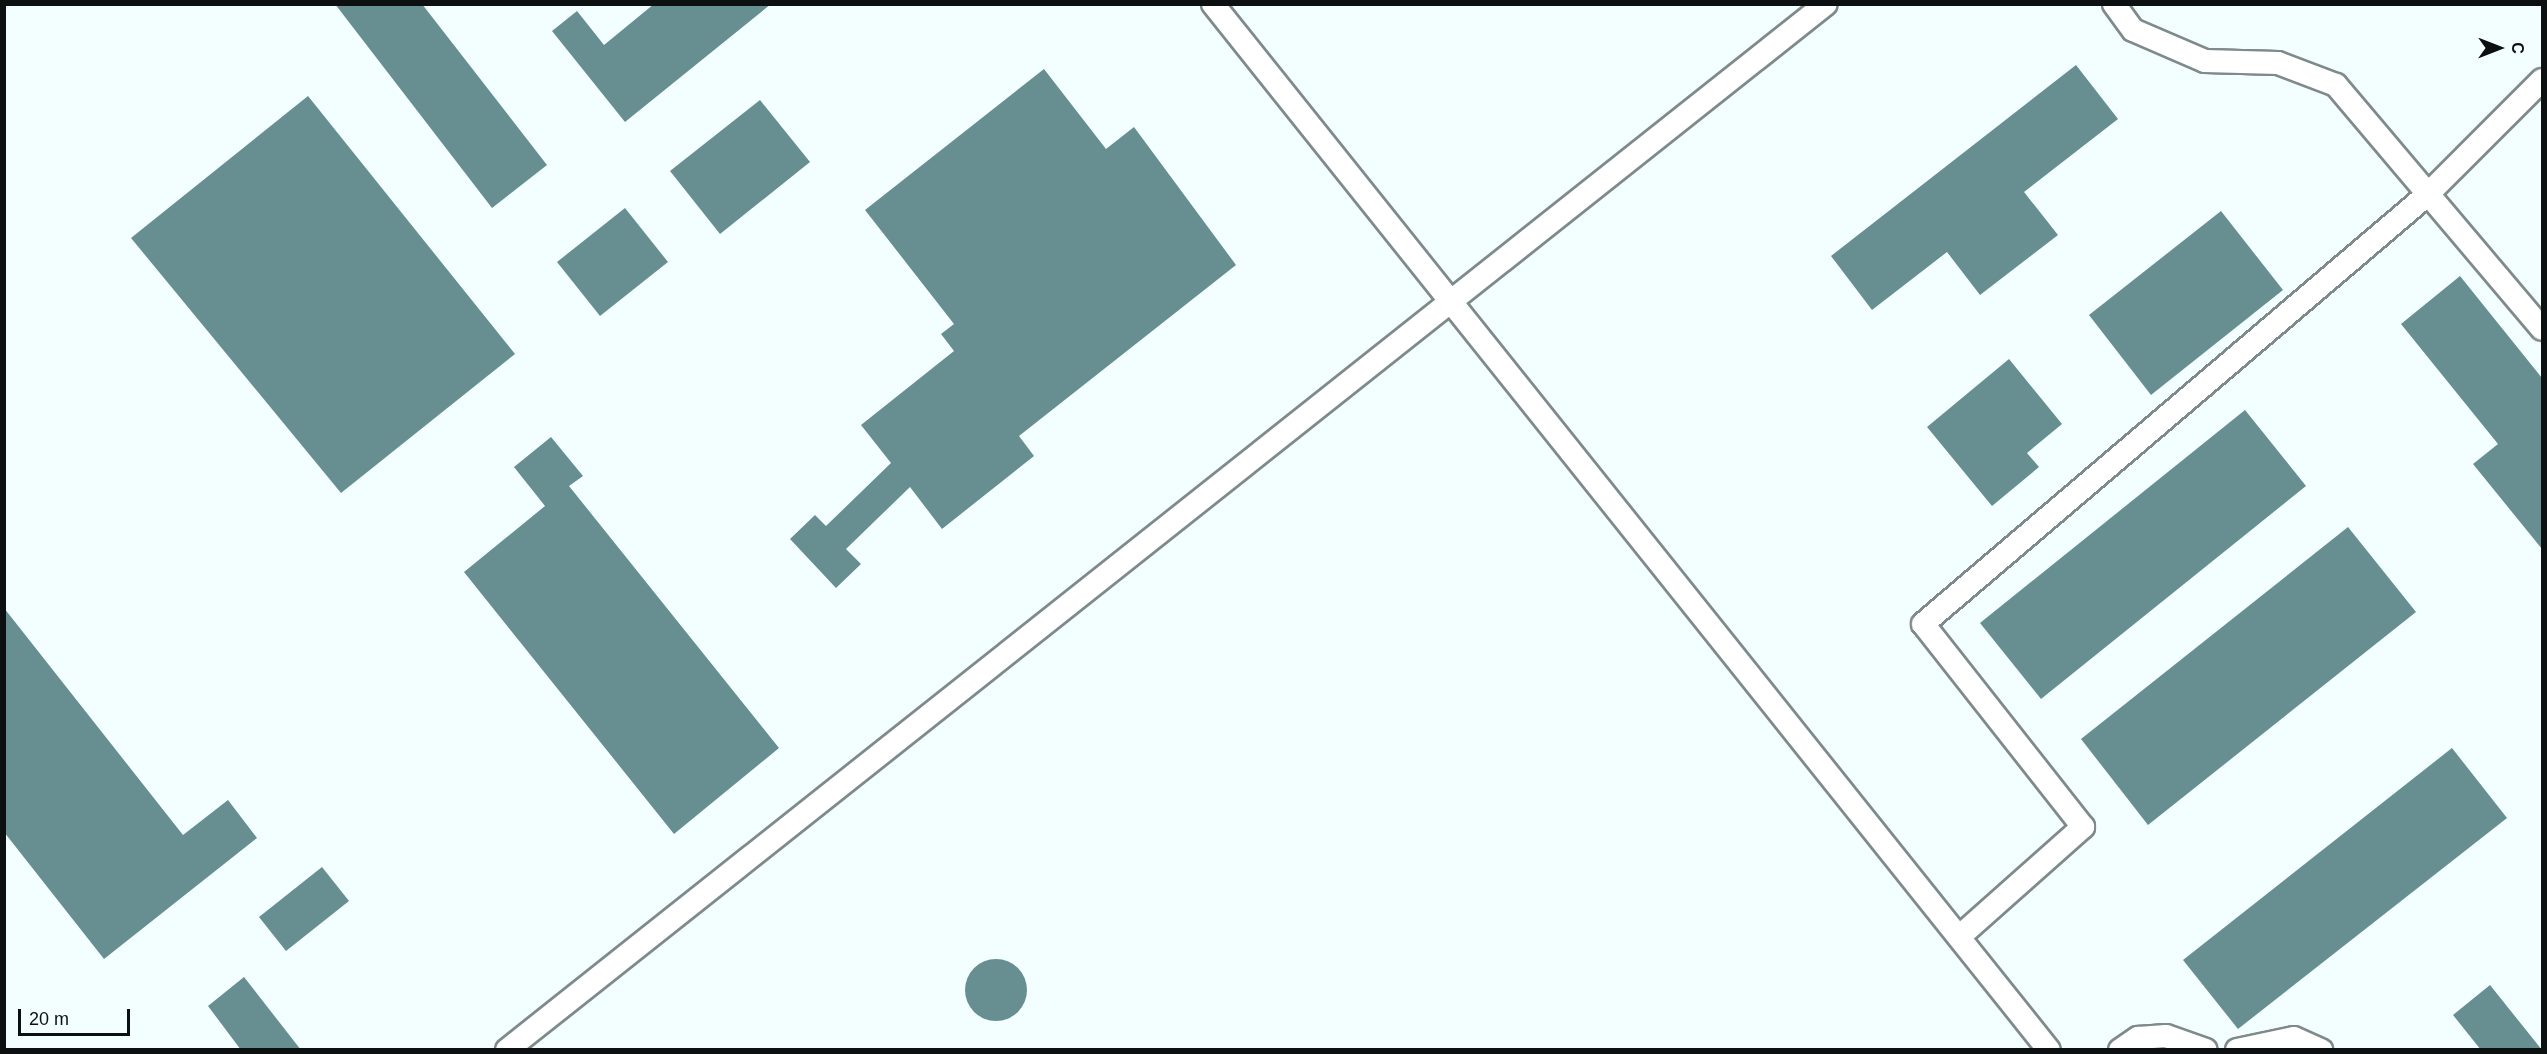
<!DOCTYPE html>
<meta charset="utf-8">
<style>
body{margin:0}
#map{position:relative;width:2547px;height:1054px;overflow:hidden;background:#f2feff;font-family:Arial,sans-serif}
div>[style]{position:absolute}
.building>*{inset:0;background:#678f92}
.round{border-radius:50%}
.roads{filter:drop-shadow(2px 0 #7f8a8a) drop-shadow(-2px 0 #7f8a8a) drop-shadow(0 2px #7f8a8a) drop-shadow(0 -2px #7f8a8a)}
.lane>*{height:22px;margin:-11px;padding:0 11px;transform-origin:11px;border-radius:11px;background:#fff}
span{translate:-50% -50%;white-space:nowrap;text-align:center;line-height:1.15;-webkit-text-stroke:4.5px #f2feff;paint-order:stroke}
.frame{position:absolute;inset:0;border:6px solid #0c1010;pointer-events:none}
.north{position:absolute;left:2469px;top:18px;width:60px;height:60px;-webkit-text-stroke:4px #f2feff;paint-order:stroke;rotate:90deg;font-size:16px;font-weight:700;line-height:24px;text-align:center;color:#0c1010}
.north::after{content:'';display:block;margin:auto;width:21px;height:27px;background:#0c1010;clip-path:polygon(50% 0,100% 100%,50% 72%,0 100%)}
.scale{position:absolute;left:18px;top:1009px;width:112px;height:27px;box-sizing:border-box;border:3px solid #0c1010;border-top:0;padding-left:8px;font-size:18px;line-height:21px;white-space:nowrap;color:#0c1010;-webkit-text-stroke:4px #f2feff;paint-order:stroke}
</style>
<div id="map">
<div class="building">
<i style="clip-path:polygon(335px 4px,422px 4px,547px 165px,492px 208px)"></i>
<i style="clip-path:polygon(654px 4px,771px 4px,625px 122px,552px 31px,577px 11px,604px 45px)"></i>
<i style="clip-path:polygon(2076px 65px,2118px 119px,2024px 192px,2058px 235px,1980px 295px,1947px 252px,1872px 310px,1831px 256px)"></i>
<i style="clip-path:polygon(1044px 69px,1106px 149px,1134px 127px,1236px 265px,1019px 436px,1034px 456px,942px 529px,910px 487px,846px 549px,861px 564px,836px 588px,790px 539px,815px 515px,826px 526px,891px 463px,861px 425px,954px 351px,941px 334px,954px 324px,865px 210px)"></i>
<i style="clip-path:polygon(308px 96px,515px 354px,341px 493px,131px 238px)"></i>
<i style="clip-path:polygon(760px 100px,810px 162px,720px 234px,670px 171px)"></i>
<i style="clip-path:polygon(625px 208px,668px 262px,600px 316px,557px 262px)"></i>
<i style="clip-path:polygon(2221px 211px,2283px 290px,2151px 395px,2089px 315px)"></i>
<i style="clip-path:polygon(2460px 276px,2542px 378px,2542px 549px,2473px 464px,2498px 444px,2401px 324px)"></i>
<i style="clip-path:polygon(2009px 359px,2062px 424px,2027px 453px,2039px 467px,1992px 506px,1927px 427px)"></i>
<i style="clip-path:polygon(2245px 410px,2306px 486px,2041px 699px,1980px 623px)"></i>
<i style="clip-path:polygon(551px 437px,583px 476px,569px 486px,779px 748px,674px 834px,464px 572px,545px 506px,514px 467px)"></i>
<i style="clip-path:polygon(2348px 527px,2416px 612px,2148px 825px,2081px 739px)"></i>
<i style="clip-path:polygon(4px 608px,183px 835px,228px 800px,257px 838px,104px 959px,4px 832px)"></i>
<i style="clip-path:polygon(2452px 748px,2507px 818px,2238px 1029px,2183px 960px)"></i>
<i style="clip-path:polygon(322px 867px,349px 901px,286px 951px,259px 917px)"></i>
<i class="round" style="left:965px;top:959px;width:62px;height:62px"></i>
<i style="clip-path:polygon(244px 977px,301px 1050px,241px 1050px,208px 1006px)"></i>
<i style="clip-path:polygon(2490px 985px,2542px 1050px,2481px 1050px,2453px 1015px)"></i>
</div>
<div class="roads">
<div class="lane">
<i style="left:1213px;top:4px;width:1339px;rotate:51.37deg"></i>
<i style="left:2114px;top:4px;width:32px;rotate:54deg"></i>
<i style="left:2133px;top:30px;width:78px;rotate:23.3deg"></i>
<i style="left:2205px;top:61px;width:73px;rotate:1.6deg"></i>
<i style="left:2278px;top:63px;width:62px;rotate:20.8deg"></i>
<i style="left:2336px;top:85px;width:319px;rotate:49.8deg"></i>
<i style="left:1959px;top:937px;width:166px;rotate:-41.6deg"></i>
<i style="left:2083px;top:827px;width:258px;rotate:-128.2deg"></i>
<i style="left:1923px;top:624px;width:663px;rotate:-40.41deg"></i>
<i style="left:2428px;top:194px;width:161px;rotate:-45deg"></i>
<i style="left:507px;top:1050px;width:1683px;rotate:-38.42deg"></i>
<i style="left:2120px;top:1050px;width:22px;rotate:-34deg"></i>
<i style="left:2138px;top:1038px;width:28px;rotate:-4deg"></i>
<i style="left:2166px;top:1036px;width:42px;rotate:19.3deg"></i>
<i style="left:2237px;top:1050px;width:58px;rotate:-11.9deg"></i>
<i style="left:2294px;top:1038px;width:30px;rotate:24deg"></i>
</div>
</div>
<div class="frame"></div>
<div class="north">С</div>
<div class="scale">20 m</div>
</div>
